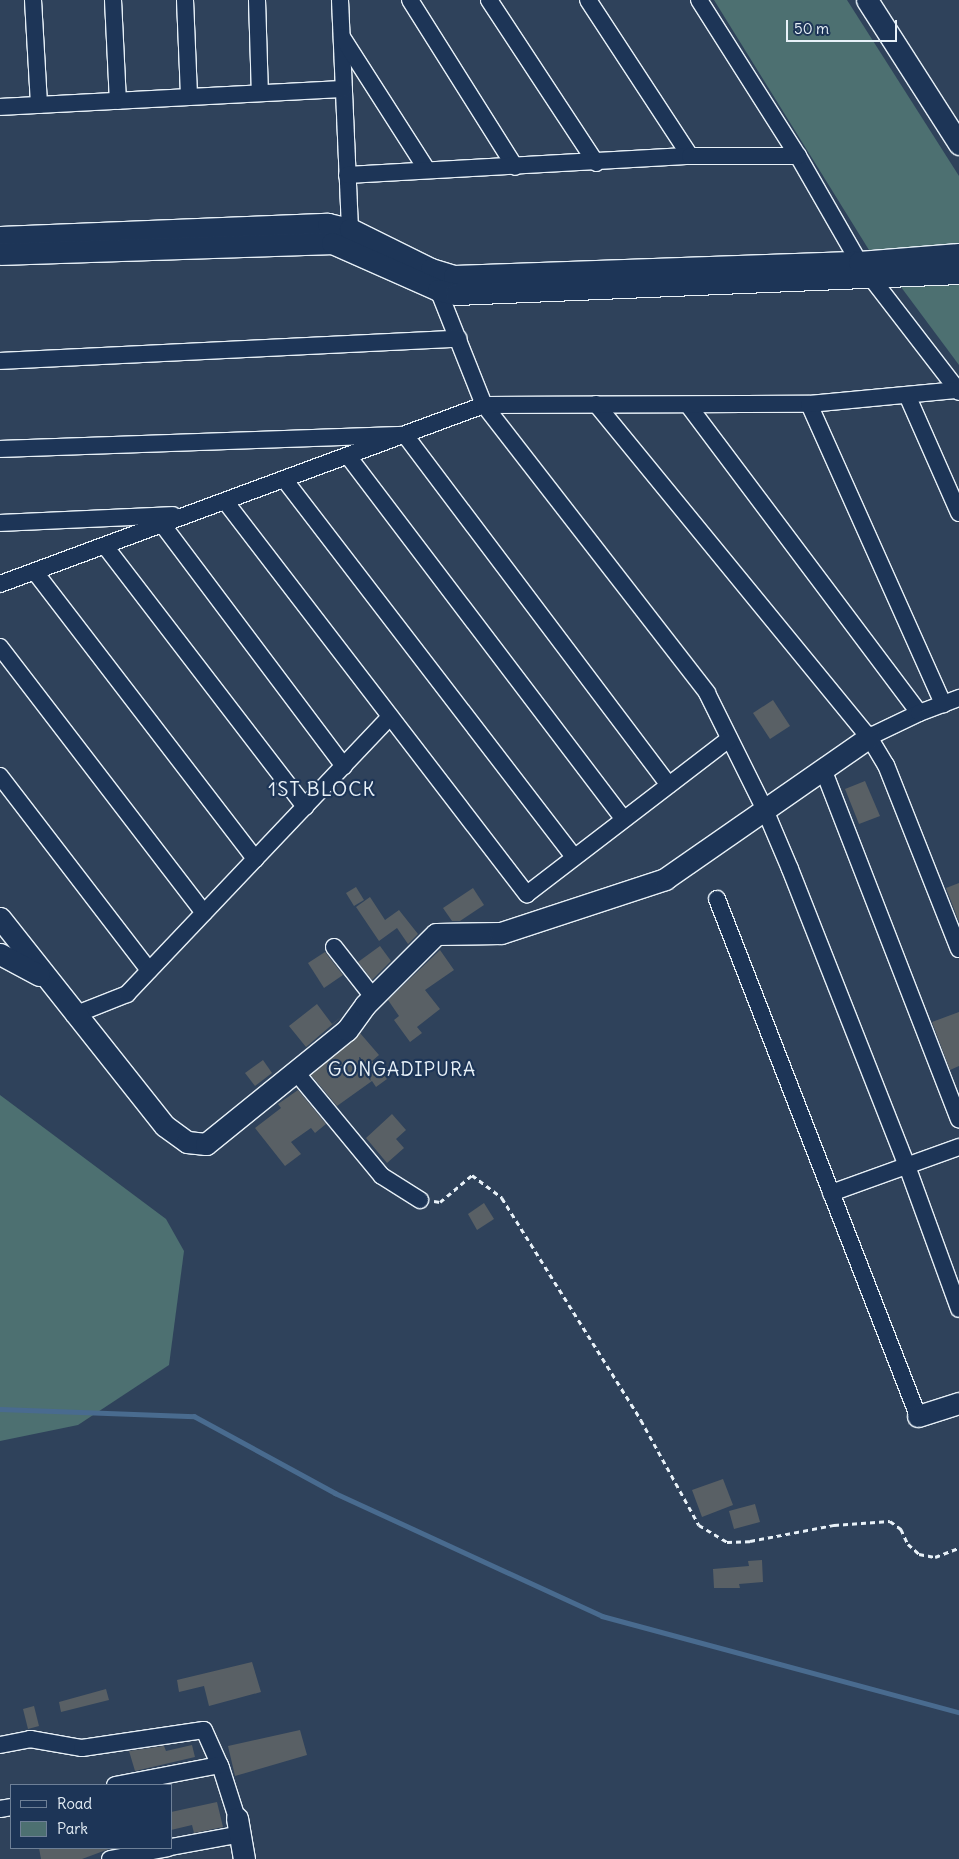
<!DOCTYPE html>
<style>
body{margin:0}
#map{position:relative;width:959px;height:1859px;overflow:hidden;background:#2f425b;font-family:Delius,sans-serif}
div>[style]{position:absolute}
.green>*{inset:0;background:#4d7071}
.stream>*{height:4.5px;margin:-2.25px;padding:0 2.25px;transform-origin:2.25px;border-radius:2.25px;background:#496b8f}
.building>*{inset:0;background:#596065}
.path>*{height:2.5px;margin-top:-1.25px;transform-origin:0;background:repeating-linear-gradient(90deg,#e8f1f8 0 5px,transparent 0 9px)}
.roads{filter:drop-shadow(1px 0 #e8f1f8) drop-shadow(-1px 0 #e8f1f8) drop-shadow(0 1px #e8f1f8) drop-shadow(0 -1px #e8f1f8)}
.minor>*{height:16px;margin:-8px;padding:0 8px;transform-origin:8px;border-radius:8px;background:#1d3557}
.tertiary>*{height:21px;margin:-10.5px;padding:0 10.5px;transform-origin:10.5px;border-radius:10.5px;background:#1d3557}
span{translate:-50% -50%;white-space:nowrap;text-align:center;line-height:1.15;-webkit-text-stroke:4.5px #1d3557;paint-order:stroke}
.neighbourhood-label{font-size:19px;color:#e8f1f8;letter-spacing:1px}
.quarter-label{font-size:20px;color:#e8f1f8;letter-spacing:1px}
.legend{position:absolute;left:10px;top:1784px;width:162px;height:65px;box-sizing:border-box;background:#1d3557;border:1px solid #6e8097;margin:0;padding:6px 9px;list-style:none;font-size:15px;color:#e8f1f8}
.legend li{display:flex;align-items:center;gap:10px;height:25px}
.legend b{width:25px;border:1px solid #6e8097}
.scale{position:absolute;left:786px;top:20px;width:111px;height:22px;box-sizing:border-box;border:2px solid #e8f1f8;border-top:0;padding-left:6px;font-size:15px;line-height:18px;white-space:nowrap;color:#e8f1f8;-webkit-text-stroke:4px #1d3557;paint-order:stroke}
</style>
<div id="map">
<div class="green">
<i style="clip-path:polygon(714px 0,847px 0,959px 176px,959px 244px,869px 250px)"></i>
<i style="clip-path:polygon(959px 285px,959px 365px,901px 287px)"></i>
<i style="clip-path:polygon(0 1095px,166px 1219px,184px 1251px,169px 1365px,78px 1425px,0 1441px)"></i>
</div>
<div class="stream">
<i style="left:0;top:1409px;width:194px;rotate:2.1deg"></i>
<i style="left:194px;top:1416px;width:161px;rotate:28.6deg"></i>
<i style="left:335px;top:1493px;width:294px;rotate:24.7deg"></i>
<i style="left:602px;top:1616px;width:370px;rotate:15.1deg"></i>
</div>
<div class="building">
<i style="clip-path:polygon(773px 700px,790px 726px,770px 739px,753px 713px)"></i>
<i style="clip-path:polygon(865px 781px,880px 816px,859px 824px,845px 789px)"></i>
<i style="clip-path:polygon(959px 883px,959px 922px,946px 888px)"></i>
<i style="clip-path:polygon(356px 887px,364px 900px,354px 906px,346px 893px)"></i>
<i style="clip-path:polygon(473px 888px,484px 905px,460px 921px,452px 921px,443px 908px)"></i>
<i style="clip-path:polygon(370px 897px,385px 920px,399px 910px,418px 934px,408px 944px,397px 928px,379px 941px,356px 907px)"></i>
<i style="clip-path:polygon(380px 946px,391px 961px,372px 980px,358px 962px)"></i>
<i style="clip-path:polygon(440px 950px,454px 970px,425px 990px,440px 1009px,417px 1027px,422px 1033px,410px 1042px,394px 1020px,399px 1016px,388px 1000px)"></i>
<i style="clip-path:polygon(325px 952px,343px 975px,324px 988px,308px 963px)"></i>
<i style="clip-path:polygon(317px 1004px,332px 1024px,341px 1017px,306px 1047px,289px 1026px)"></i>
<i style="clip-path:polygon(959px 1012px,959px 1066px,950px 1070px,932px 1022px)"></i>
<i style="clip-path:polygon(360px 1033px,379px 1055px,372px 1061px,387px 1079px,376px 1087px,372px 1081px,337px 1106px,311px 1075px)"></i>
<i style="clip-path:polygon(263px 1060px,272px 1073px,255px 1086px,245px 1073px)"></i>
<i style="clip-path:polygon(298px 1090px,326px 1124px,315px 1133px,311px 1128px,291px 1142px,301px 1154px,285px 1166px,255px 1128px,281px 1108px,278px 1104px)"></i>
<i style="clip-path:polygon(392px 1114px,406px 1130px,396px 1139px,404px 1148px,387px 1163px,366px 1138px)"></i>
<i style="clip-path:polygon(484px 1203px,494px 1219px,477px 1230px,468px 1214px)"></i>
<i style="clip-path:polygon(723px 1479px,733px 1505px,702px 1517px,692px 1490px)"></i>
<i style="clip-path:polygon(755px 1504px,760px 1522px,734px 1529px,729px 1511px)"></i>
<i style="clip-path:polygon(762px 1560px,763px 1582px,739px 1584px,740px 1588px,714px 1588px,713px 1569px,749px 1566px,748px 1561px)"></i>
<i style="clip-path:polygon(252px 1662px,261px 1692px,209px 1706px,204px 1686px,179px 1692px,177px 1680px)"></i>
<i style="clip-path:polygon(106px 1689px,109px 1700px,61px 1712px,59px 1702px)"></i>
<i style="clip-path:polygon(34px 1706px,39px 1726px,28px 1729px,23px 1709px)"></i>
<i style="clip-path:polygon(300px 1730px,307px 1755px,235px 1776px,228px 1746px)"></i>
<i style="clip-path:polygon(192px 1745px,195px 1757px,135px 1771px,129px 1751px,164px 1746px,166px 1751px)"></i>
<i style="clip-path:polygon(217px 1802px,223px 1827px,194px 1833px,192px 1825px,171px 1830px,171px 1812px)"></i>
<i style="clip-path:polygon(39px 1848px,109px 1848px,109px 1849px,82px 1859px,41px 1859px)"></i>
</div>
<div class="path">
<i style="left:434px;top:1201px;width:6px;rotate:9deg"></i>
<i style="left:440px;top:1202px;width:42px;rotate:-40.2deg"></i>
<i style="left:472px;top:1175px;width:38px;rotate:37deg"></i>
<i style="left:502px;top:1198px;width:262px;rotate:57.9deg"></i>
<i style="left:641px;top:1420px;width:120px;rotate:61.1deg"></i>
<i style="left:699px;top:1525px;width:33px;rotate:31deg"></i>
<i style="left:727px;top:1542px;width:23px;rotate:-2deg"></i>
<i style="left:750px;top:1541px;width:86px;rotate:-10.8deg"></i>
<i style="left:834px;top:1525px;width:56px;rotate:-4.1deg"></i>
<i style="left:890px;top:1521px;width:14px;rotate:36deg"></i>
<i style="left:901px;top:1529px;width:17px;rotate:65deg"></i>
<i style="left:908px;top:1544px;width:15px;rotate:42deg"></i>
<i style="left:919px;top:1554px;width:16px;rotate:11deg"></i>
<i style="left:935px;top:1557px;width:26px;rotate:-21deg"></i>
</div>
<div class="roads">
<div class="minor">
<i style="left:33px;top:0;width:105px;rotate:86.7deg"></i>
<i style="left:113px;top:0;width:101px;rotate:87.2deg"></i>
<i style="left:185px;top:0;width:97px;rotate:87.6deg"></i>
<i style="left:257px;top:0;width:93px;rotate:88.2deg"></i>
<i style="left:340px;top:0;width:229px;rotate:87.5deg"></i>
<i style="left:410px;top:0;width:197px;rotate:57.8deg"></i>
<i style="left:489px;top:0;width:195px;rotate:56.7deg"></i>
<i style="left:588px;top:0;width:186px;rotate:56.8deg"></i>
<i style="left:699px;top:0;width:185px;rotate:57.6deg"></i>
<i style="left:798px;top:156px;width:122px;rotate:60.1deg"></i>
<i style="left:859px;top:262px;width:164px;rotate:52.4deg"></i>
<i style="left:342px;top:37px;width:158px;rotate:57.4deg"></i>
<i style="left:0;top:107px;width:344px;rotate:-3deg"></i>
<i style="left:347px;top:175px;width:344px;rotate:-3.2deg"></i>
<i style="left:690px;top:156px;width:108px"></i>
<i style="left:435px;top:282px;width:132px;rotate:68.3deg"></i>
<i style="left:484px;top:405px;width:364px;rotate:52.2deg"></i>
<i style="left:707px;top:693px;width:131px;rotate:63.6deg"></i>
<i style="left:765px;top:810px;width:64px;rotate:67deg"></i>
<i style="left:790px;top:869px;width:319px;rotate:68.5deg"></i>
<i style="left:907px;top:1166px;width:152px;rotate:70deg"></i>
<i style="left:0;top:361px;width:459px;rotate:-2.8deg"></i>
<i style="left:907px;top:395px;width:129px;rotate:66.2deg"></i>
<i style="left:596px;top:404px;width:431px;rotate:50.7deg"></i>
<i style="left:869px;top:737px;width:33px;rotate:59deg"></i>
<i style="left:886px;top:765px;width:198px;rotate:68.4deg"></i>
<i style="left:809px;top:404px;width:329px;rotate:65.9deg"></i>
<i style="left:688px;top:405px;width:385px;rotate:53.1deg"></i>
<i style="left:0;top:449px;width:405px;rotate:-2deg"></i>
<i style="left:405px;top:435px;width:438px;rotate:53deg"></i>
<i style="left:348px;top:456px;width:456px;rotate:52.8deg"></i>
<i style="left:284px;top:479px;width:476px;rotate:52.5deg"></i>
<i style="left:225px;top:501px;width:496px;rotate:52.5deg"></i>
<i style="left:527px;top:894px;width:255px;rotate:-37.5deg"></i>
<i style="left:0;top:523px;width:173px;rotate:-2.6deg"></i>
<i style="left:162px;top:524px;width:303px;rotate:53.1deg"></i>
<i style="left:105px;top:546px;width:329px;rotate:52.5deg"></i>
<i style="left:35px;top:572px;width:362px;rotate:52.5deg"></i>
<i style="left:0;top:584px;width:516px;rotate:-20.3deg"></i>
<i style="left:484px;top:405px;width:325px;rotate:-0.2deg"></i>
<i style="left:809px;top:404px;width:150px;rotate:-5.4deg"></i>
<i style="left:0;top:647px;width:335px;rotate:52.5deg"></i>
<i style="left:869px;top:737px;width:55px;rotate:-25.6deg"></i>
<i style="left:919px;top:713px;width:43px;rotate:-20.6deg"></i>
<i style="left:823px;top:769px;width:376px;rotate:68.8deg"></i>
<i style="left:0;top:776px;width:245px;rotate:52.5deg"></i>
<i style="left:717px;top:899px;width:555px;rotate:68.75deg"></i>
<i style="left:334px;top:947px;width:63px;rotate:52deg"></i>
<i style="left:74px;top:1015px;width:57px;rotate:-21.6deg"></i>
<i style="left:127px;top:994px;width:382px;rotate:-46.5deg"></i>
<i style="left:295px;top:1071px;width:136px;rotate:50.4deg"></i>
<i style="left:382px;top:1176px;width:45px;rotate:32.3deg"></i>
<i style="left:831px;top:1193px;width:136px;rotate:-19.8deg"></i>
<i style="left:0;top:1745px;width:31px;rotate:-11deg"></i>
<i style="left:30px;top:1739px;width:53px;rotate:9.8deg"></i>
<i style="left:82px;top:1748px;width:123px;rotate:-8.4deg"></i>
<i style="left:204px;top:1730px;width:42px;rotate:65.9deg"></i>
<i style="left:221px;top:1768px;width:52px;rotate:72.3deg"></i>
<i style="left:115px;top:1785px;width:107px;rotate:-10.8deg"></i>
<i style="left:0;top:1809px;width:11px;rotate:-10deg"></i>
<i style="left:171px;top:1847px;width:71px;rotate:-10.5deg"></i>
<i style="left:110px;top:1859px;width:59px;rotate:-10.7deg"></i>
</div>
<div class="tertiary">
<i style="left:867px;top:0;width:171px;rotate:57.4deg"></i>
<i style="left:0;top:237px;width:328px;rotate:-2.3deg"></i>
<i style="left:328px;top:224px;width:23px;rotate:13deg"></i>
<i style="left:350px;top:229px;width:90px;rotate:26.3deg"></i>
<i style="left:431px;top:269px;width:24px;rotate:17deg"></i>
<i style="left:454px;top:276px;width:405px;rotate:-2deg"></i>
<i style="left:859px;top:262px;width:100px;rotate:-4.6deg"></i>
<i style="left:0;top:254px;width:332px;rotate:-1.9deg"></i>
<i style="left:332px;top:243px;width:116px;rotate:23.9deg"></i>
<i style="left:438px;top:290px;width:18px;rotate:13deg"></i>
<i style="left:456px;top:294px;width:503px;rotate:-2.39deg"></i>
<i style="left:0;top:918px;width:265px;rotate:51.6deg"></i>
<i style="left:165px;top:1126px;width:27px;rotate:36deg"></i>
<i style="left:187px;top:1142px;width:19px;rotate:6deg"></i>
<i style="left:206px;top:1144px;width:181px;rotate:-39deg"></i>
<i style="left:347px;top:1030px;width:31px;rotate:-54deg"></i>
<i style="left:365px;top:1005px;width:100px;rotate:-45deg"></i>
<i style="left:436px;top:934px;width:65px;rotate:-0.9deg"></i>
<i style="left:501px;top:933px;width:173px;rotate:-18.2deg"></i>
<i style="left:665px;top:879px;width:249px;rotate:-34.8deg"></i>
<i style="left:0;top:954px;width:44px;rotate:28.3deg"></i>
<i style="left:918px;top:1416px;width:43px;rotate:-17.6deg"></i>
<i style="left:237px;top:1818px;width:42px;rotate:80.3deg"></i>
</div>
</div>
<div class="neighbourhood-label">
<span style="left:402px;top:1070px">GONGADIPURA</span>
</div>
<div class="quarter-label">
<span style="left:322px;top:788px">1ST BLOCK</span>
</div>
<ul class="legend">
<li><b style="height:6px;background:#1d3557"></b>Road</li>
<li><b style="height:14px;background:#4d7071"></b>Park</li>
</ul>
<div class="scale">50 m</div>
</div>
